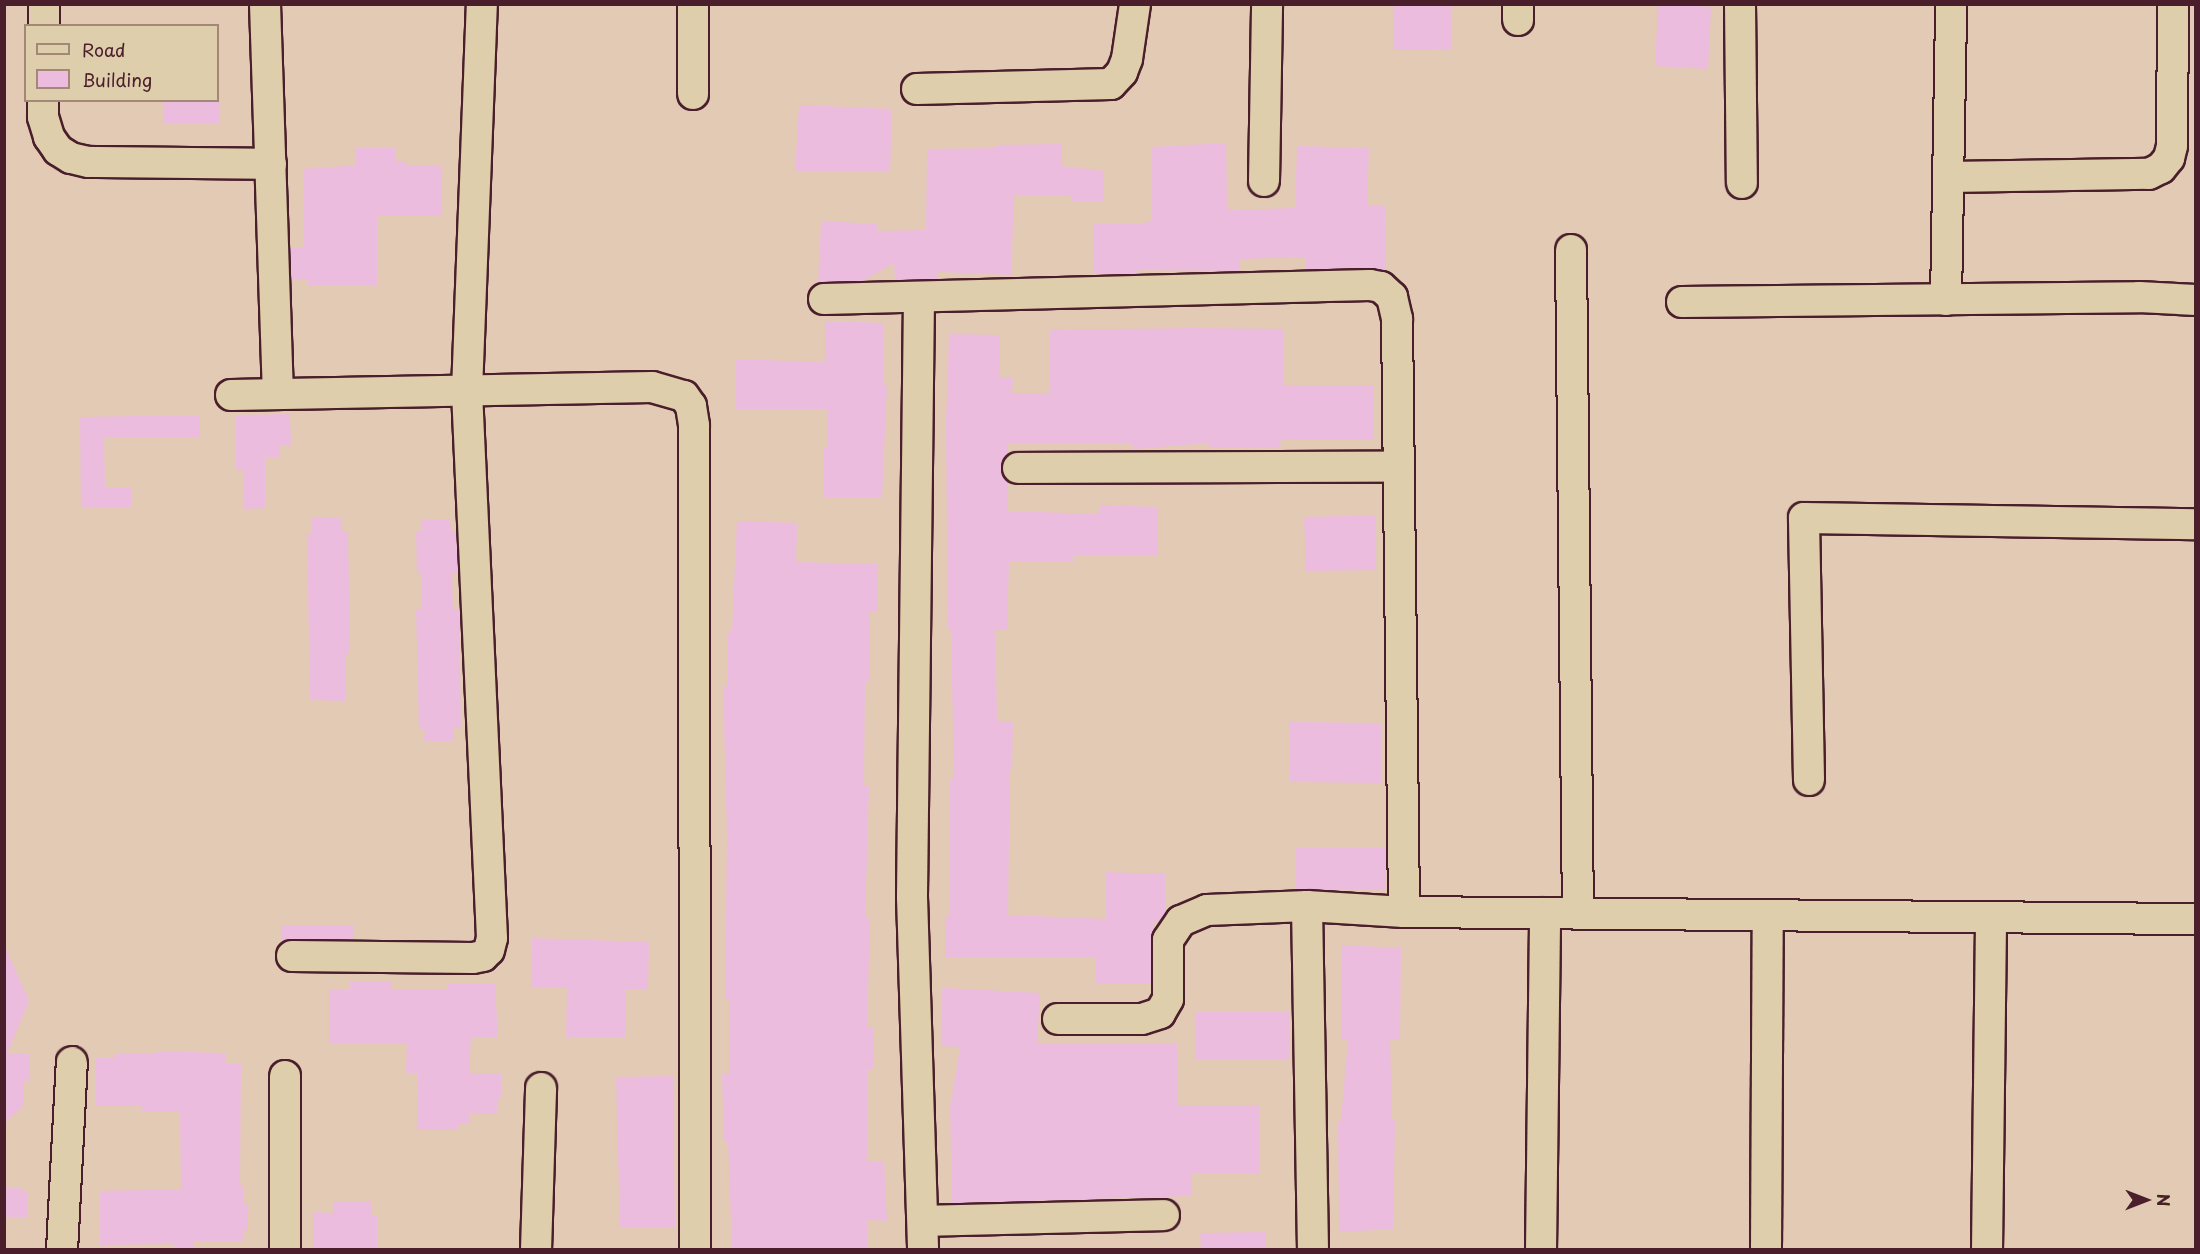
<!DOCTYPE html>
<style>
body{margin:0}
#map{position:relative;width:2200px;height:1254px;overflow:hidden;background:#e2cab5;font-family:"Playpen Sans",sans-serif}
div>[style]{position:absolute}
.building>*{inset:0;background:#ecbcde}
.roads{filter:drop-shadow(2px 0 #4a1f2b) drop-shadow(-2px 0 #4a1f2b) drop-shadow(0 2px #4a1f2b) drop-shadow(0 -2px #4a1f2b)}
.minor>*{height:30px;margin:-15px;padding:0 15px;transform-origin:15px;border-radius:15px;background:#dfceab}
span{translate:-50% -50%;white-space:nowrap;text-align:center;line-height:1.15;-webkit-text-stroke:5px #dfceab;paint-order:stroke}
.frame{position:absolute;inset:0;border:6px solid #4a1f2b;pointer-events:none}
.legend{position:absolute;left:24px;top:24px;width:195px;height:78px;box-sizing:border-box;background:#dfceab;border:2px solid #a38878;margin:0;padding:8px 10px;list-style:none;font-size:18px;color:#4a1f2b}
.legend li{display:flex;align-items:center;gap:12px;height:30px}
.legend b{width:30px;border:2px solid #a38878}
.north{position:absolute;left:2116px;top:1170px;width:60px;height:60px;-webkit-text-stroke:4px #dfceab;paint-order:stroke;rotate:90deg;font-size:16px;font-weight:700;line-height:24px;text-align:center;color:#4a1f2b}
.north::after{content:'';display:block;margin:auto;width:21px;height:27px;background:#4a1f2b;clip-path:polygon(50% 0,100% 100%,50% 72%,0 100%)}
</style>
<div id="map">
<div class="building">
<i style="clip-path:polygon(1393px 4px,1452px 4px,1451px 49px,1393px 50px)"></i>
<i style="clip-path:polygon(1658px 4px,1711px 7px,1708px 69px,1655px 66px)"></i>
<i style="clip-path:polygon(163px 100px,220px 100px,220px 124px,163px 124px)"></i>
<i style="clip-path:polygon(799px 105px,892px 109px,890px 172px,795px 171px)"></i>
<i style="clip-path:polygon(1226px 143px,1227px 210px,1295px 208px,1297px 146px,1369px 148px,1367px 206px,1385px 206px,1386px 271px,1370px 268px,1306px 269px,1306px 257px,1240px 259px,1240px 271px,1138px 270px,1138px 273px,1094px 273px,1093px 224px,1146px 223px,1146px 221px,1152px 221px,1151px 147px)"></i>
<i style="clip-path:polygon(1062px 144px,1062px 166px,1104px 171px,1103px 201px,1071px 201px,1071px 196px,1014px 196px,1011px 275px,938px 272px,938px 279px,895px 280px,894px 263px,863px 281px,818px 283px,821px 221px,877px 224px,877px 231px,926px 230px,927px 149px,996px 148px,996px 145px)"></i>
<i style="clip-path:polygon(355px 148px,396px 148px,396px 161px,405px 161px,406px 166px,442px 166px,442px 215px,377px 216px,377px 286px,308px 285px,308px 279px,291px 279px,290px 247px,304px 247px,303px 169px,356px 165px)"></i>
<i style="clip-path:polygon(825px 321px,884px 323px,883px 385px,887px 385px,882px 497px,823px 497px,823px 448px,827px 448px,827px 409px,736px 409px,736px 359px,825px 362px)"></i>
<i style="clip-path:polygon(1191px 328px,1284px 329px,1284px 385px,1374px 385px,1374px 439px,1281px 439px,1280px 448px,1209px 447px,1209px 443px,1133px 449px,1132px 443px,1008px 443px,1008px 455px,1001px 467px,1007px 481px,1007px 511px,1099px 514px,1099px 505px,1158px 507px,1158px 555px,1073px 555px,1073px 561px,1009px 561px,1007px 630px,995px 630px,997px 721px,1013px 722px,1012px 769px,1010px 769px,1008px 915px,1106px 919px,1106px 872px,1165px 874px,1165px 914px,1160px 922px,1154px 922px,1151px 940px,1151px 984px,1095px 984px,1095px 958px,945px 958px,945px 916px,950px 916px,950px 779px,954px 779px,951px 630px,948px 630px,946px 423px,949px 334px,1000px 335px,999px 377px,1013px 378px,1012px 393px,1050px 393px,1050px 330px)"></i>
<i style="clip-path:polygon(290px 414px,291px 445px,280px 445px,280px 457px,265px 457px,265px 508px,243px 509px,243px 470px,236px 470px,236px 415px)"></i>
<i style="clip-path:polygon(200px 415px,200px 437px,104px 438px,105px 488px,131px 488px,131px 507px,81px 508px,80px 417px)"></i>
<i style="clip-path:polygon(1375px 515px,1376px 570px,1306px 571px,1304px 517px)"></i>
<i style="clip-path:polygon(312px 518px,342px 518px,342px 531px,348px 531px,350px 653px,346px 654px,345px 701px,310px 700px,307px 533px,312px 533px)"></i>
<i style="clip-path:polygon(450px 519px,451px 531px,456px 531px,458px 573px,452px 573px,453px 610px,459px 610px,461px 728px,454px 728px,454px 741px,424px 741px,425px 729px,419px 729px,416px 610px,422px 609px,422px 574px,417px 574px,416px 532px,421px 532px,421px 520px)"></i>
<i style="clip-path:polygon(737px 521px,797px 523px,796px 562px,878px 564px,877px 612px,870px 612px,869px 682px,865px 682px,864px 786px,869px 786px,865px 918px,870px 918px,867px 1028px,874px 1028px,874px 1069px,867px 1069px,867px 1162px,884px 1162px,887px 1221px,867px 1220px,867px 1250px,732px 1250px,728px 1141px,724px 1141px,722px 1074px,729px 1074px,729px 999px,725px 999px,727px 834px,723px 685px,727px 685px,727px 631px,732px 631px)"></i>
<i style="clip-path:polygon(1290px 722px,1381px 723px,1381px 783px,1290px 782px)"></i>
<i style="clip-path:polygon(1296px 847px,1386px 847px,1386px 890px,1296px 889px)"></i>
<i style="clip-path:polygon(354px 925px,354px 939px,292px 939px,281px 943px,281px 926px)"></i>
<i style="clip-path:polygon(532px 938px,649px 942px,648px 989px,626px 989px,625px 1037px,566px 1037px,567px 988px,531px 987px)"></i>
<i style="clip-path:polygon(4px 944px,29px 1001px,7px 1054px,30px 1054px,30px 1081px,23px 1081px,24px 1105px,4px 1124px)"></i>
<i style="clip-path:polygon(1342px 945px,1401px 948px,1400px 1039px,1390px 1039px,1392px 1120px,1395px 1120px,1393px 1229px,1339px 1232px,1338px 1121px,1341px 1121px,1348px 1039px,1341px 1039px)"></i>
<i style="clip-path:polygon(350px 982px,392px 982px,392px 990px,448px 990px,448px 984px,495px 984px,498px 1037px,471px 1037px,469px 1073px,501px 1074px,501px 1099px,497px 1099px,497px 1114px,469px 1114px,469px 1123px,459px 1123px,458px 1130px,417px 1130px,418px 1073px,406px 1073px,407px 1044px,329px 1044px,329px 990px,350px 990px)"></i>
<i style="clip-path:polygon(946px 988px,1040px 993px,1037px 1043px,1178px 1043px,1178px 1106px,1259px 1105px,1259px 1173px,1191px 1173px,1191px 1196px,952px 1203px,950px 1109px,960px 1047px,941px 1046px,942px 989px)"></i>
<i style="clip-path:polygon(1195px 1012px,1289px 1012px,1289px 1060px,1195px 1060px)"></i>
<i style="clip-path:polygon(156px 1051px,226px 1053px,226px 1063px,241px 1063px,240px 1185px,244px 1185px,244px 1204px,248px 1204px,248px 1230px,244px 1230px,244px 1241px,194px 1241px,194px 1250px,173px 1250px,173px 1244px,100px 1245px,100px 1191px,181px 1189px,180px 1111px,141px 1111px,141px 1106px,95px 1106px,96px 1058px,116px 1058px,116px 1054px,156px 1054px)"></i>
<i style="clip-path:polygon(673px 1076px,675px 1228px,620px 1228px,616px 1077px)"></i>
<i style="clip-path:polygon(4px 1188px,22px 1188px,22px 1192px,28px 1192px,28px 1217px,4px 1217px)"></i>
<i style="clip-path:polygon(334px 1201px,372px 1201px,372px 1215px,377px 1215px,377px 1250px,313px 1250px,313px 1212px,333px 1213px)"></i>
<i style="clip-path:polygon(1266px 1232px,1266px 1250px,1201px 1250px,1200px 1233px)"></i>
</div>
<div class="roads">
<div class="minor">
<i style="left:265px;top:4px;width:390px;rotate:88.1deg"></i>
<i style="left:693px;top:4px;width:90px;rotate:90deg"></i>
<i style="left:1518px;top:4px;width:16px;rotate:90deg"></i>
<i style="left:1740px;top:4px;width:179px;rotate:89.4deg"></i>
<i style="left:44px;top:26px;width:22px;rotate:-90deg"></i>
<i style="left:917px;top:89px;width:194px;rotate:-1.5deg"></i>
<i style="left:1111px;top:84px;width:16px;rotate:-47deg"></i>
<i style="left:1122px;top:72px;width:14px;rotate:-69deg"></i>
<i style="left:1127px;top:59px;width:56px;rotate:-81.7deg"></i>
<i style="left:43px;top:100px;width:17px;rotate:90deg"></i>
<i style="left:43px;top:117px;width:21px;rotate:73deg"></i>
<i style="left:49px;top:137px;width:16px;rotate:55deg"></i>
<i style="left:58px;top:150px;width:15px;rotate:32deg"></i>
<i style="left:71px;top:158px;width:18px;rotate:13deg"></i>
<i style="left:89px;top:162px;width:182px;rotate:0.6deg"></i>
<i style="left:1949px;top:177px;width:200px;rotate:-0.9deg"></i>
<i style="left:2149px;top:174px;width:13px;rotate:-27deg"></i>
<i style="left:2161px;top:168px;width:13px;rotate:-51deg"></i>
<i style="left:2169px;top:158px;width:12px;rotate:-76deg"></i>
<i style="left:2172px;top:146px;width:142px;rotate:-89.6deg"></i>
<i style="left:1264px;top:181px;width:177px;rotate:-89deg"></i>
<i style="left:1571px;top:250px;width:664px;rotate:89.4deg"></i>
<i style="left:919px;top:297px;width:600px;rotate:90.67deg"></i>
<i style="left:912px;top:897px;width:353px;rotate:88.2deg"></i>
<i style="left:824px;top:299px;width:546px;rotate:-1.47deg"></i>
<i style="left:1370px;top:285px;width:11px;rotate:10deg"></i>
<i style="left:1381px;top:287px;width:15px;rotate:42deg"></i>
<i style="left:1392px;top:297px;width:23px;rotate:77deg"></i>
<i style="left:1397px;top:319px;width:593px;rotate:89.32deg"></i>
<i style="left:1946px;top:300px;width:296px;rotate:-89deg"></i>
<i style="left:1682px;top:302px;width:457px;rotate:-0.6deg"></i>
<i style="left:2139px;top:297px;width:57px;rotate:3deg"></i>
<i style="left:231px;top:395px;width:421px;rotate:-1.1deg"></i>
<i style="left:652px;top:387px;width:33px;rotate:16deg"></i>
<i style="left:684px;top:396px;width:12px;rotate:55deg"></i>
<i style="left:691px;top:406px;width:20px;rotate:81deg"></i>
<i style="left:694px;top:426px;width:824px;rotate:89.93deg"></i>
<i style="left:1018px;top:468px;width:381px;rotate:-0.2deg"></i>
<i style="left:1809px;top:780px;width:262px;rotate:-91.1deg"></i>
<i style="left:1804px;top:518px;width:392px;rotate:0.9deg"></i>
<i style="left:1307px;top:906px;width:344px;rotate:89deg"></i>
<i style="left:292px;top:956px;width:181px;rotate:0.6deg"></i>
<i style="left:473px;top:958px;width:10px;rotate:-11deg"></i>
<i style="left:483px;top:956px;width:8px;rotate:-45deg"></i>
<i style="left:489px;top:950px;width:12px;rotate:-76deg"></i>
<i style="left:492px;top:938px;width:548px;rotate:-92.62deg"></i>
<i style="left:467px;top:391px;width:387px;rotate:-87.8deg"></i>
<i style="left:1058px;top:1019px;width:84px"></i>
<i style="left:1142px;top:1019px;width:19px;rotate:-18deg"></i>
<i style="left:1160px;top:1013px;width:16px;rotate:-60deg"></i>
<i style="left:1168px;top:999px;width:59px;rotate:-90deg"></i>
<i style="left:1168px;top:940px;width:23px;rotate:-56deg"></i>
<i style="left:1181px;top:921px;width:28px;rotate:-23deg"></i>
<i style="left:1207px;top:910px;width:100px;rotate:-2.3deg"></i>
<i style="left:1307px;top:906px;width:97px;rotate:3.5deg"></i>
<i style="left:1404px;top:912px;width:792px;rotate:0.51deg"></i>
<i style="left:285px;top:1076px;width:174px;rotate:90deg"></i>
<i style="left:924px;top:1221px;width:240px;rotate:-1.4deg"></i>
<i style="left:62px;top:1250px;width:188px;rotate:-87deg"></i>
<i style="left:536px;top:1250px;width:162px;rotate:-88.2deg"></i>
<i style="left:1541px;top:1250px;width:337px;rotate:-89.3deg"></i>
<i style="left:1766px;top:1250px;width:335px;rotate:-89.7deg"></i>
<i style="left:1987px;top:1250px;width:332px;rotate:-89.3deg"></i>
</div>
</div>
<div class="frame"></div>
<ul class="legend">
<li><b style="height:8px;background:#dfceab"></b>Road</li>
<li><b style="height:16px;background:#ecbcde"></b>Building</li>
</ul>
<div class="north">N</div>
</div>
